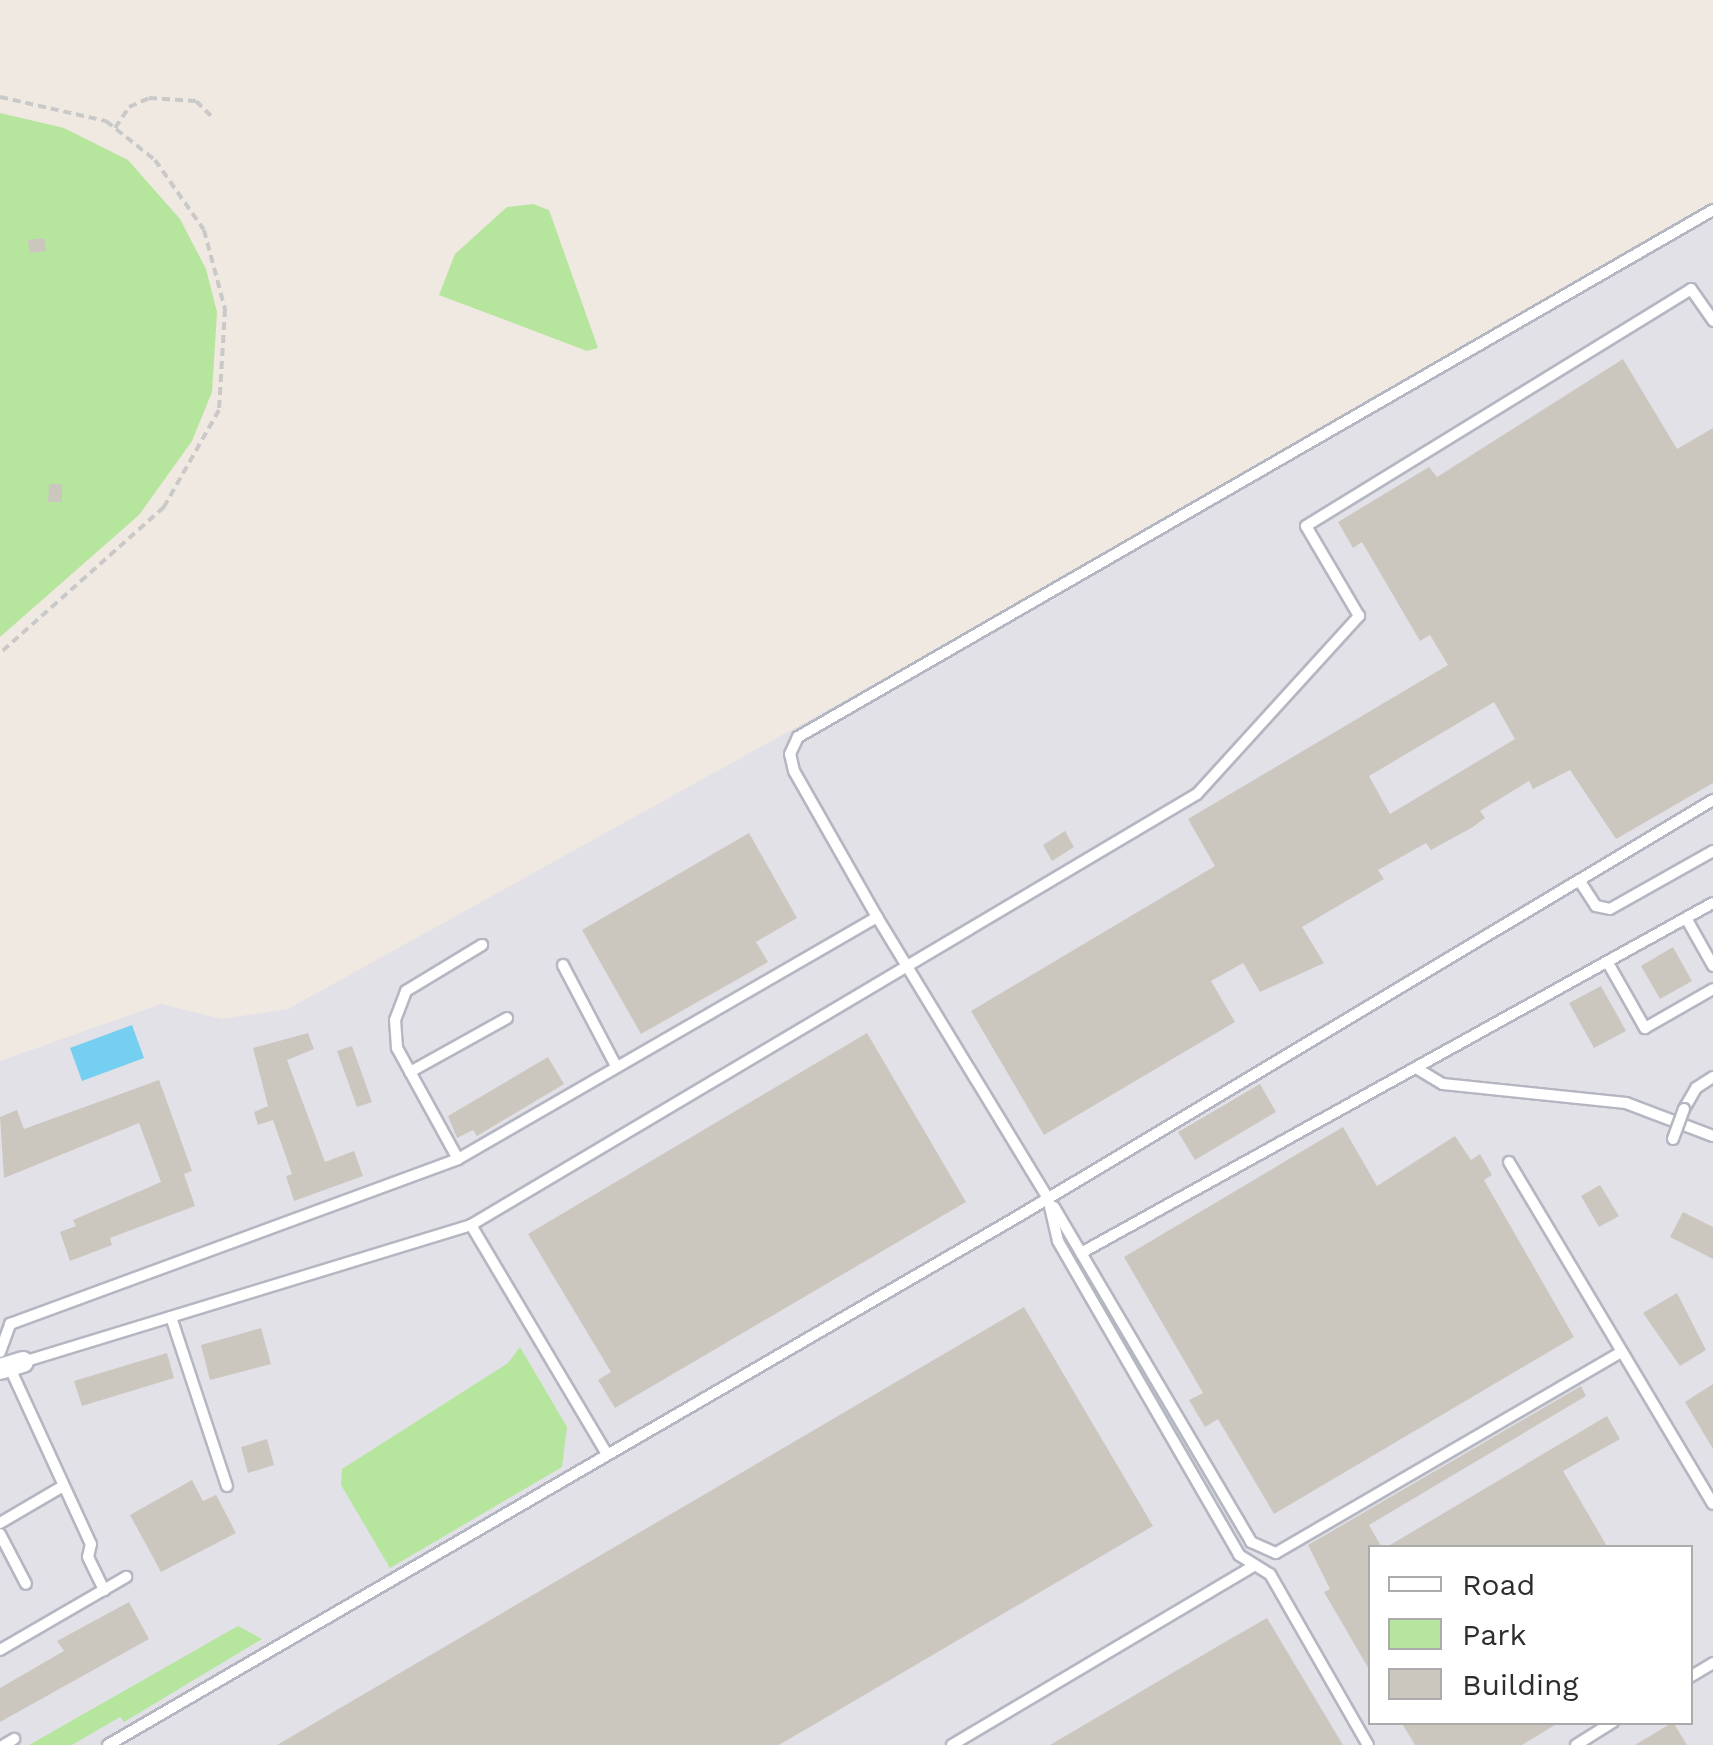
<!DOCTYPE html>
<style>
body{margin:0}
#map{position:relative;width:1713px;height:1745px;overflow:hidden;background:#efe9e1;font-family:"Work Sans",sans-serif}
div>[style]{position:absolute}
.industrial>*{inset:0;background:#e3e1e8}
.green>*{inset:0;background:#b6e59e}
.water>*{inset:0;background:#75cff0}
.building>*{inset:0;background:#cbc7bf}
.path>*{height:4px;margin-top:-2px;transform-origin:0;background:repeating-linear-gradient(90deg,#c9c9c9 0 8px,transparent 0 13px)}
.roads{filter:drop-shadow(2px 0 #b4b7c1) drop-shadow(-2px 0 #b4b7c1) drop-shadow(0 2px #b4b7c1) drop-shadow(0 -2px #b4b7c1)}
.service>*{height:10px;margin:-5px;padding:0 5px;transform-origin:5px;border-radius:5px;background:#fff}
.minor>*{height:20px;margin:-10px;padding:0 10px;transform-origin:10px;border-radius:10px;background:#fff}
.bridges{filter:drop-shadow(2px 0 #b4b7c1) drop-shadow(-2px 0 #b4b7c1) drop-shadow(0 2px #b4b7c1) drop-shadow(0 -2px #b4b7c1)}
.service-bridge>*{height:10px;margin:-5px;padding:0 5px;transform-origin:5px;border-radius:5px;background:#fff}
span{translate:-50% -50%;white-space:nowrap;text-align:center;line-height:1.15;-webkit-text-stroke:10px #fff;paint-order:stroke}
.legend{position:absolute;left:1368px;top:1545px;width:325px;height:180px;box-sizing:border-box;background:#fff;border:2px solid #ababab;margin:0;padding:12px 18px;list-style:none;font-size:30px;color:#2e2e2e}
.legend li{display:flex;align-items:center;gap:20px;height:50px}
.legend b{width:50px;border:2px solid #ababab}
</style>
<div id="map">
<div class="industrial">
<i style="clip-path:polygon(evenodd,1713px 219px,1713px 1745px,0 1745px,0 1061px,161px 1004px,222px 1019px,288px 1009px,1713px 219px,1370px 1548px,1690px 1548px,1690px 1722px,1370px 1722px,1370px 1548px)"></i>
</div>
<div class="green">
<i style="clip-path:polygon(0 113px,64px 128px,128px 160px,180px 219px,206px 269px,217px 312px,212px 392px,192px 441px,139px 515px,0 637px)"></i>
<i style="clip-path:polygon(533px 204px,549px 210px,598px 348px,587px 351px,439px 295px,455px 254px,507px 207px)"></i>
<i style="clip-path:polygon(520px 1347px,567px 1427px,562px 1467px,390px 1568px,341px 1485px,342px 1469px,508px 1363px)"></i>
<i style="clip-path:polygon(238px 1626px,262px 1639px,124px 1722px,120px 1717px,72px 1745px,29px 1745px)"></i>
</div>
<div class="water">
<i style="clip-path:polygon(132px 1025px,144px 1058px,82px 1081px,70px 1048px)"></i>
</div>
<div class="building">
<i style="clip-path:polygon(44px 238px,46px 251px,30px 253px,28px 240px)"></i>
<i style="clip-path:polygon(evenodd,1623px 359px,1677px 449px,1713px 428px,1713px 783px,1616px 839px,1570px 770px,1533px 789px,1529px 781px,1480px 811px,1485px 818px,1473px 827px,1431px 850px,1426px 843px,1378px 870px,1384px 879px,1302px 927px,1324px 963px,1260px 992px,1243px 963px,1211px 981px,1235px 1022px,1044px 1135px,971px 1011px,1215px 866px,1188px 819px,1448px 665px,1430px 635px,1420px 641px,1362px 542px,1353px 548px,1338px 522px,1429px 467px,1437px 477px,1623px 359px,1494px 702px,1515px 739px,1390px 814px,1369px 776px,1494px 702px)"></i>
<i style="clip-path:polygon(49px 484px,62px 484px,62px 502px,48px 502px)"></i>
<i style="clip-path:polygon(1065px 831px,1074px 847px,1052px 861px,1043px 845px)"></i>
<i style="clip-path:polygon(749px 833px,797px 918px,756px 942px,768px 962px,641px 1034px,582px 930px)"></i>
<i style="clip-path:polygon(1673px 947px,1692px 981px,1660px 999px,1641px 966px)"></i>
<i style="clip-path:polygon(1601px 986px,1626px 1031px,1594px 1048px,1569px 1003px)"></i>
<i style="clip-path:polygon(308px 1033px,314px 1049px,287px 1060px,325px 1162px,354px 1151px,363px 1176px,294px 1201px,286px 1176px,292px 1174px,273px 1120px,258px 1125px,254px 1112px,268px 1106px,253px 1048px)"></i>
<i style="clip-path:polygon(867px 1033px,966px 1202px,615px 1408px,598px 1380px,611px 1372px,528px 1234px)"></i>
<i style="clip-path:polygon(352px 1046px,372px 1102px,357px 1107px,337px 1051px)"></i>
<i style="clip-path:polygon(548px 1057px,564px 1084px,477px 1136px,473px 1130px,457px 1138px,448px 1116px)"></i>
<i style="clip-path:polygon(159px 1080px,192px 1171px,184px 1174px,195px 1206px,110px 1238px,112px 1245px,70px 1261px,60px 1232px,76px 1226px,73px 1220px,161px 1182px,139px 1123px,4px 1178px,0 1117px,17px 1110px,24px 1129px)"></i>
<i style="clip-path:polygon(1260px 1084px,1276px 1112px,1195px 1160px,1178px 1132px)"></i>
<i style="clip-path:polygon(1343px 1127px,1377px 1186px,1455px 1136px,1471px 1160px,1480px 1154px,1492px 1175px,1484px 1180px,1574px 1337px,1274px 1514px,1218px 1419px,1205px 1427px,1189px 1400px,1203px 1393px,1124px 1257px)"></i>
<i style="clip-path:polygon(1600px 1185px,1619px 1216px,1599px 1227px,1581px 1196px)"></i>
<i style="clip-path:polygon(1683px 1212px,1713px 1227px,1713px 1259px,1670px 1237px)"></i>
<i style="clip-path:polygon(1677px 1293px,1706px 1350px,1680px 1366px,1643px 1313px)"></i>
<i style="clip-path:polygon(1024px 1307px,1153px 1526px,779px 1745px,277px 1745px)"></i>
<i style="clip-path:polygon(261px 1328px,271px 1364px,210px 1380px,201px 1345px)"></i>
<i style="clip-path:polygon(167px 1353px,174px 1378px,82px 1406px,74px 1381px)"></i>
<i style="clip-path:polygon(1713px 1384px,1713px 1449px,1685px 1402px)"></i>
<i style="clip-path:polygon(1581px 1386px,1586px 1396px,1369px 1525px,1382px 1548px,1370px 1548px,1370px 1671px,1324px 1592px,1330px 1589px,1308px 1545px)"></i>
<i style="clip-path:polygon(1607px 1416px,1620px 1439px,1563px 1471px,1608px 1548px,1385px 1548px)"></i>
<i style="clip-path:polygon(267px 1439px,274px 1465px,248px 1473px,241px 1447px)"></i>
<i style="clip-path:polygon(192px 1480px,203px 1501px,216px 1495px,236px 1533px,161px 1572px,130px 1515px)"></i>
<i style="clip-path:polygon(129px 1602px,149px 1639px,0 1722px,0 1688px,64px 1651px,57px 1641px)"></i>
<i style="clip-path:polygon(1267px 1618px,1343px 1745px,1050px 1745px,1225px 1642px)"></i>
<i style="clip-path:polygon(1401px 1722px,1560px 1722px,1522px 1745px,1415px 1745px)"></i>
<i style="clip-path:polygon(1673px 1722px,1687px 1745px,1635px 1745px)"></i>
</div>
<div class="path">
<i style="left:0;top:97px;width:109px;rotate:12.8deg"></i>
<i style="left:106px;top:121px;width:63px;rotate:38.5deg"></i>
<i style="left:155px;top:160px;width:85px;rotate:55deg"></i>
<i style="left:204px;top:230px;width:82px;rotate:75.1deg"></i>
<i style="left:225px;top:309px;width:101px;rotate:93.4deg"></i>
<i style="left:219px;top:410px;width:112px;rotate:119.6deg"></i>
<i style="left:164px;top:507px;width:220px;rotate:138.3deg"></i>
<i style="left:115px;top:128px;width:25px;rotate:-56deg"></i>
<i style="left:129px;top:107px;width:22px;rotate:-24deg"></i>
<i style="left:149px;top:98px;width:47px;rotate:3.7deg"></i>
<i style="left:196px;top:101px;width:23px;rotate:45deg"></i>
</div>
<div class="roads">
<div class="service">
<i style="left:1579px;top:880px;width:31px;rotate:57deg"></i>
<i style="left:1596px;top:906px;width:14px;rotate:12deg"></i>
<i style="left:1610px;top:909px;width:118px;rotate:-29.4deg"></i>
<i style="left:877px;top:917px;width:168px;rotate:-119.6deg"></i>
<i style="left:794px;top:771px;width:17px;rotate:-103deg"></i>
<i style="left:790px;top:754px;width:19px;rotate:-65deg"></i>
<i style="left:798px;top:737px;width:1056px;rotate:-29.94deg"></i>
<i style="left:1686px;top:918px;width:55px;rotate:60.6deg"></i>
<i style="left:1608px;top:963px;width:75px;rotate:60.4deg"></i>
<i style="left:1645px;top:1028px;width:78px;rotate:-29.8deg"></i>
<i style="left:563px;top:965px;width:114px;rotate:62.3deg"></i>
<i style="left:1416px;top:1068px;width:31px;rotate:31deg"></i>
<i style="left:1443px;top:1084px;width:184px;rotate:5.9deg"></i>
<i style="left:1626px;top:1103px;width:93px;rotate:20.8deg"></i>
<i style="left:410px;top:1072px;width:111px;rotate:-29.1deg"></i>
<i style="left:1684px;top:1109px;width:24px;rotate:-60deg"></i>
<i style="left:1696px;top:1088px;width:20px;rotate:-33deg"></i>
<i style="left:458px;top:1159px;width:127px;rotate:-118.8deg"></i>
<i style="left:397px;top:1048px;width:28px;rotate:-94deg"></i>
<i style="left:395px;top:1020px;width:31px;rotate:-69deg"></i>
<i style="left:406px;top:991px;width:89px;rotate:-31.2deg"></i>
<i style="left:1509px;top:1162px;width:398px;rotate:59.2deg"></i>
<i style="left:1054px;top:1207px;width:389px;rotate:59.5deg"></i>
<i style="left:1251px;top:1542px;width:27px;rotate:24deg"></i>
<i style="left:1276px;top:1553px;width:399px;rotate:-30.2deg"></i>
<i style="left:471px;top:1225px;width:266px;rotate:59.3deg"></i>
<i style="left:1081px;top:1253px;width:722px;rotate:-28.98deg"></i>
<i style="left:171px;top:1317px;width:178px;rotate:71.7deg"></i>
<i style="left:0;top:1352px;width:30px;rotate:-70deg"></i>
<i style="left:10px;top:1324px;width:477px;rotate:-20.2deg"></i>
<i style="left:458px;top:1159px;width:484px;rotate:-30deg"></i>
<i style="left:877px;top:917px;width:329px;rotate:58.7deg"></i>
<i style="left:1048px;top:1198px;width:44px;rotate:76.9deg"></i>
<i style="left:1058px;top:1241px;width:362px;rotate:60deg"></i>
<i style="left:1239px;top:1555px;width:36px;rotate:32deg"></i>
<i style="left:1270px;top:1574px;width:197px;rotate:60.2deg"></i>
<i style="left:23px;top:1362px;width:468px;rotate:-17deg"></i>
<i style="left:471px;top:1225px;width:844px;rotate:-30.7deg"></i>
<i style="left:1197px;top:794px;width:241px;rotate:-47.7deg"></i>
<i style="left:1359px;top:616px;width:104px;rotate:-120.5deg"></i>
<i style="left:1306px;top:526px;width:452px;rotate:-31.6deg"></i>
<i style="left:1691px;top:289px;width:39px;rotate:55deg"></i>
<i style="left:9px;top:1366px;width:196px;rotate:65.3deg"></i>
<i style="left:91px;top:1544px;width:13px;rotate:103deg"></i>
<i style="left:88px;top:1557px;width:37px;rotate:64deg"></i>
<i style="left:0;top:1523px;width:69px;rotate:-30.3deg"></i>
<i style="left:0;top:1534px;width:56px;rotate:62.5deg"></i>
<i style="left:0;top:1650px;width:146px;rotate:-30.1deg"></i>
<i style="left:1690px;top:1677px;width:27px;rotate:-31deg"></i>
<i style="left:4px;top:1745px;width:12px;rotate:-31deg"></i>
<i style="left:108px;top:1745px;width:1051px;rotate:-30.15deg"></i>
<i style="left:1017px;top:1217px;width:811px;rotate:-30.93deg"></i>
<i style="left:952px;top:1745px;width:352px;rotate:-30.7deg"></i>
<i style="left:1576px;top:1745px;width:44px;rotate:-31.9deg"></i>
</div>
<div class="minor">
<i style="left:0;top:1369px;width:24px;rotate:-17deg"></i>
</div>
</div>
<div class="bridges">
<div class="service-bridge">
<i style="left:1673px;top:1139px;width:32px;rotate:-70deg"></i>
</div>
</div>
<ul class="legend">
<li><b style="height:12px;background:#fff"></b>Road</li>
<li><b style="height:28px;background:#b6e59e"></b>Park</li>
<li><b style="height:28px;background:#cbc7bf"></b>Building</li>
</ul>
</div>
